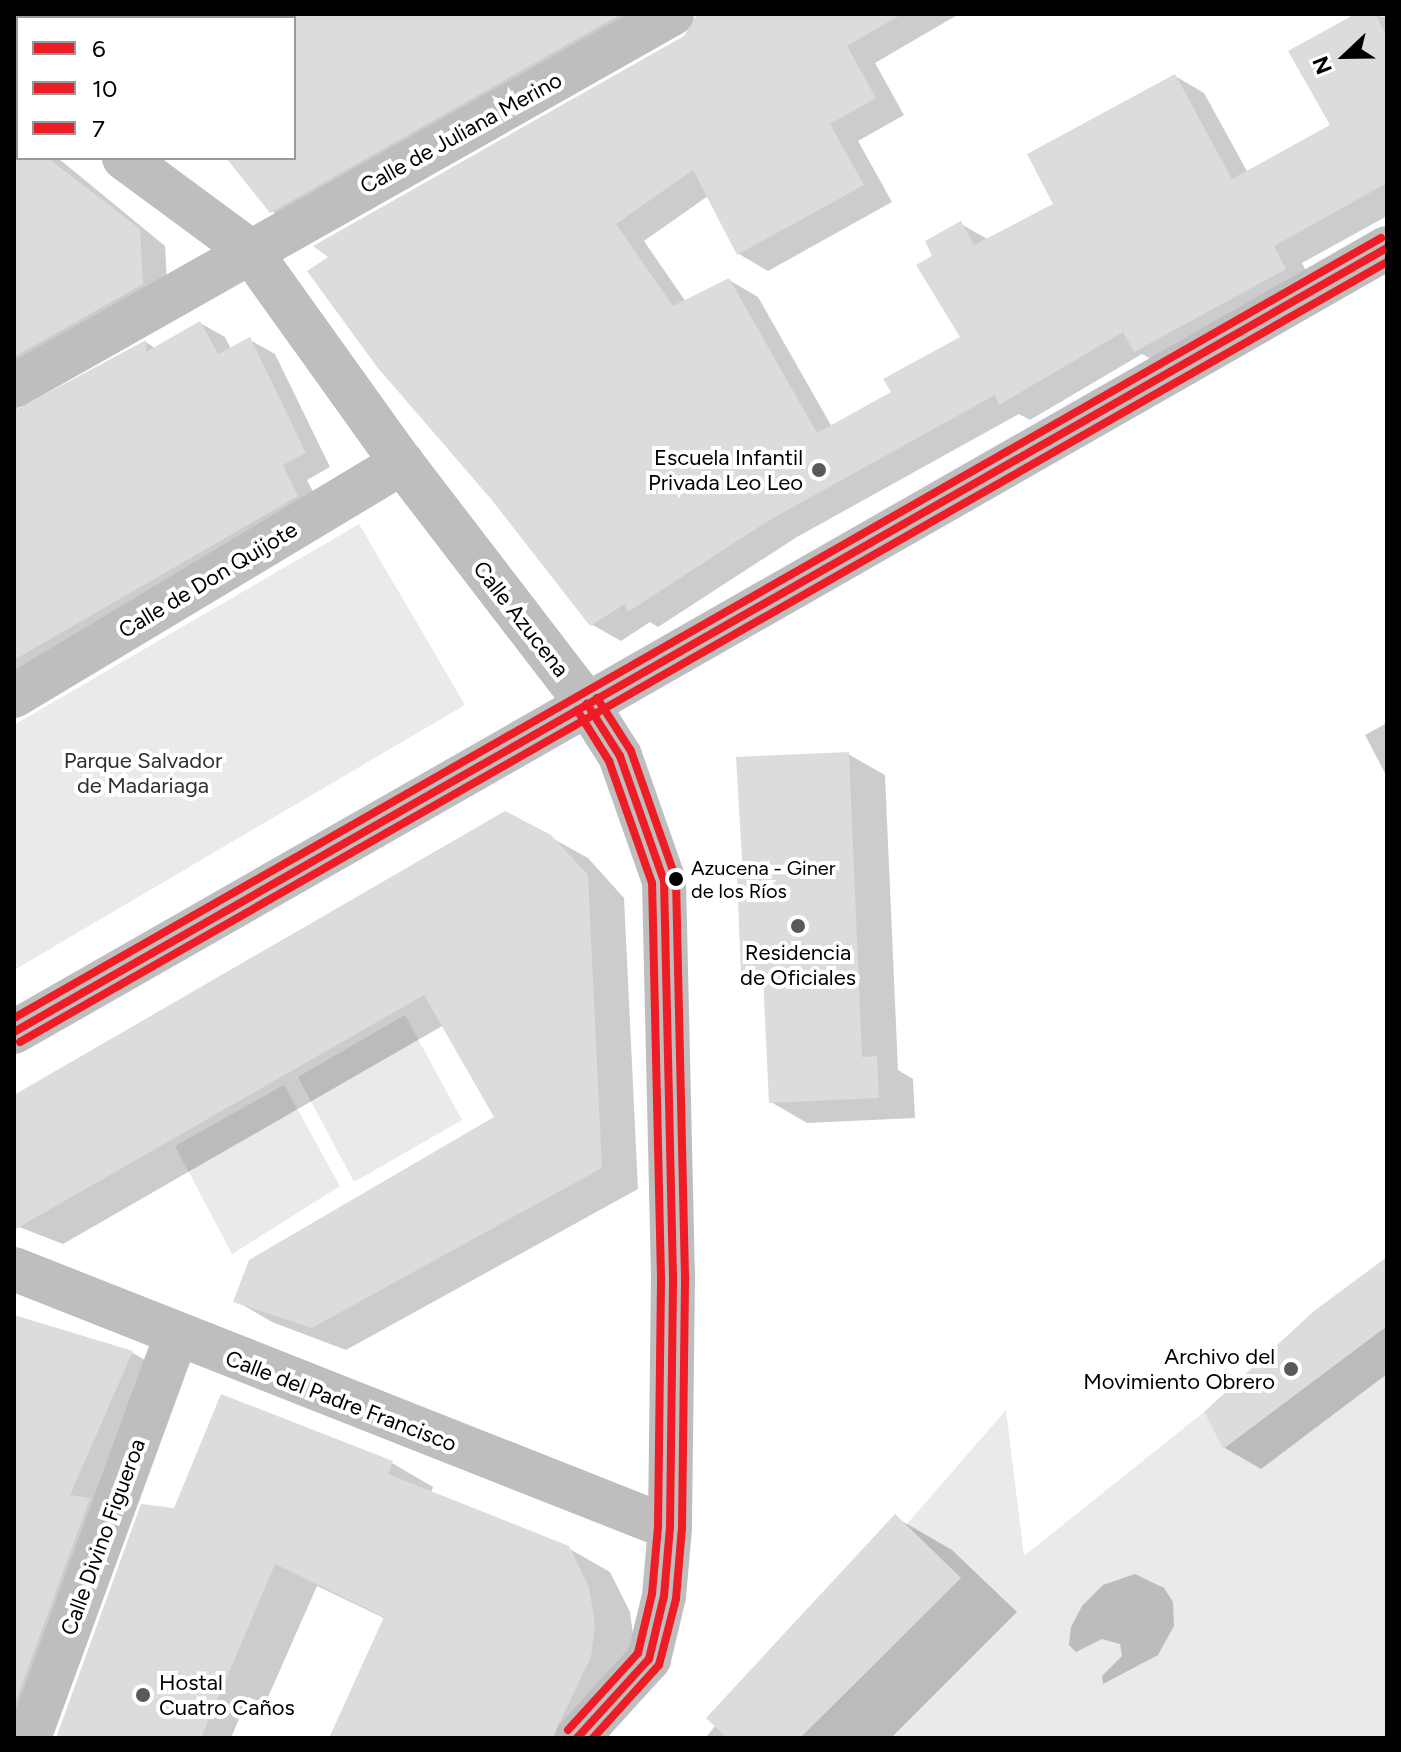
<!DOCTYPE html>
<meta charset="utf-8">
<style>
body{margin:0}
#map{position:relative;width:1401px;height:1752px;overflow:hidden;background:#fff;font-family:Figtree,sans-serif}
div>[style]{position:absolute}
.green>*{inset:0;background:#eaeaea}
.water>*{inset:0;background:#bcbcbc}
.shadow>*{inset:0;background:#0003}
.building>*{inset:0;background:#dcdcdc}
.street>*{height:44px;margin:-22px;padding:0 22px;transform-origin:22px;border-radius:22px;background:#bebebe}
.bus-1>*{height:8px;margin:-4px;padding:0 4px;transform-origin:4px;border-radius:4px;background:#ee1c25}
.bus-2>*{height:8px;margin:-4px;padding:0 4px;transform-origin:4px;border-radius:4px;background:#ee1c25}
.bus-3>*{height:8px;margin:-4px;padding:0 4px;transform-origin:4px;border-radius:4px;background:#ee1c25}
.dots>*{width:22px;height:22px;translate:-50% -50%;box-sizing:border-box;border:4px solid #fff;border-radius:50%}
span{translate:-50% -50%;white-space:nowrap;text-align:center;line-height:1.15;-webkit-text-stroke:8px #fff;paint-order:stroke}
.bus-label{font-size:20px;color:#000}
.left{translate:0 -50%;text-align:left}
.street-label{font-size:22px;color:#000}
.poi-label{font-size:22px;color:#000}
.right{translate:-100% -50%;text-align:right}
.park-label{font-size:22px;color:#2f2f2f}
.frame{position:absolute;inset:0;border:16px solid #000;pointer-events:none}
.legend{position:absolute;left:16px;top:16px;width:280px;height:144px;box-sizing:border-box;background:#fff;border:2px solid #999;margin:0;padding:10px 14px;list-style:none;font-size:24px;color:#000}
.legend li{display:flex;align-items:center;gap:16px;height:40px}
.legend b{width:40px;border:2px solid #999}
.north{position:absolute;left:1305px;top:16px;width:80px;height:80px;-webkit-text-stroke:6px #fff;paint-order:stroke;rotate:248deg;font-size:22px;font-weight:700;line-height:32px;text-align:center;color:#000}
.north::after{content:'';display:block;margin:auto;width:28px;height:36px;background:#000;clip-path:polygon(50% 0,100% 100%,50% 72%,0 100%)}
</style>
<div id="map">
<div class="green">
<i style="clip-path:polygon(359px 524px,465px 705px,14px 970px,14px 725px)"></i>
<i style="clip-path:polygon(405px 1015px,462px 1120px,354px 1182px,298px 1077px)"></i>
<i style="clip-path:polygon(284px 1085px,340px 1186px,232px 1254px,175px 1146px)"></i>
<i style="clip-path:polygon(1387px 1326px,1387px 1738px,800px 1738px,961px 1578px,906px 1525px,1006px 1410px,1024px 1556px,1204px 1412px,1223px 1449px)"></i>
</div>
<div class="water">
<i style="clip-path:polygon(1135px 1574px,1164px 1588px,1173px 1602px,1174px 1626px,1158px 1655px,1103px 1684px,1102px 1676px,1122px 1656px,1120px 1644px,1102px 1639px,1076px 1652px,1069px 1645px,1071px 1627px,1082px 1606px,1103px 1585px)"></i>
</div>
<div class="shadow">
<i style="clip-path:polygon(14px 14px,679px 14px,300px 228px,271px 211px,231px 158px,294px 158px,294px 18px,18px 18px,18px 22px)"></i>
<i style="clip-path:polygon(699px 14px,959px 14px,875px 63px,904px 115px,858px 141px,892px 202px,768px 271px,739px 254px,708px 196px,644px 241px,686px 302px,729px 280px,758px 297px,832px 427px,893px 393px,962px 338px,935px 257px,961px 224px,989px 240px,1056px 204px,1175px 76px,1204px 93px,1248px 173px,1333px 126px,1359px 14px,1387px 17px,1387px 216px,1302px 263px,1314px 286px,1165px 367px,1142px 354px,1030px 420px,1019px 414px,797px 537px,658px 627px,650px 622px,621px 641px,591px 624px,492px 497px)"></i>
<i style="clip-path:polygon(14px 122px,18px 158px,58px 158px,165px 246px,168px 299px,14px 401px)"></i>
<i style="clip-path:polygon(200px 323px,225px 337px,231px 349px,250px 340px,275px 354px,330px 467px,307px 480px,323px 511px,14px 692px,14px 403px,18px 410px,146px 342px,156px 349px)"></i>
<i style="clip-path:polygon(1387px 723px,1387px 777px,1365px 735px)"></i>
<i style="clip-path:polygon(848px 754px,885px 775px,898px 1070px,913px 1079px,915px 1118px,807px 1123px,771px 1102px,765px 988px,743px 975px,745px 878px)"></i>
<i style="clip-path:polygon(550px 837px,588px 858px,624px 898px,638px 1189px,346px 1350px,272px 1322px,236px 1301px,497px 1118px,444px 1025px,63px 1244px,14px 1225px,14px 1098px)"></i>
<i style="clip-path:polygon(1387px 1260px,1387px 1374px,1261px 1469px,1225px 1448px,1206px 1412px)"></i>
<i style="clip-path:polygon(14px 1317px,133px 1353px,173px 1377px,14px 1738px)"></i>
<i style="clip-path:polygon(222px 1397px,392px 1463px,433px 1487px,431px 1493px,568px 1548px,610px 1572px,630px 1612px,635px 1649px,599px 1738px,331px 1738px,386px 1619px,317px 1586px,265px 1704px,248px 1697px,231px 1738px,58px 1738px,176px 1510px)"></i>
<i style="clip-path:polygon(895px 1517px,952px 1550px,1017px 1612px,891px 1738px,705px 1738px)"></i>
</div>
<div class="building">
<i style="clip-path:polygon(294px 14px,621px 14px,270px 213px,226px 158px,294px 158px)"></i>
<i style="clip-path:polygon(697px 14px,902px 14px,847px 46px,876px 98px,830px 124px,864px 185px,737px 255px,693px 170px,616px 224px,673px 306px,729px 278px,817px 433px,891px 392px,883px 379px,960px 337px,916px 265px,932px 256px,925px 241px,961px 221px,974px 245px,1053px 204px,1027px 154px,1175px 74px,1232px 179px,1330px 125px,1288px 51px,1355px 14px,1375px 14px,1387px 36px,1387px 183px,1274px 246px,1286px 269px,1134px 352px,1123px 332px,999px 405px,995px 395px,768px 521px,628px 612px,625px 604px,590px 626px,491px 499px,377px 367px,307px 271px,328px 257px,313px 246px,684px 36px)"></i>
<i style="clip-path:polygon(14px 158px,48px 158px,140px 229px,143px 284px,14px 357px)"></i>
<i style="clip-path:polygon(200px 321px,218px 354px,250px 337px,306px 453px,283px 465px,298px 496px,14px 660px,14px 411px,146px 340px,146px 352px)"></i>
<i style="clip-path:polygon(849px 752px,862px 1057px,877px 1056px,879px 1098px,769px 1103px,763px 976px,741px 976px,737px 876px,743px 876px,736px 757px)"></i>
<i style="clip-path:polygon(505px 811px,551px 835px,588px 875px,602px 1168px,312px 1328px,233px 1302px,249px 1260px,494px 1117px,424px 995px,14px 1230px,14px 1095px)"></i>
<i style="clip-path:polygon(1387px 1257px,1387px 1326px,1223px 1449px,1204px 1412px,1314px 1311px)"></i>
<i style="clip-path:polygon(14px 1315px,133px 1351px,70px 1495px,90px 1498px,14px 1706px)"></i>
<i style="clip-path:polygon(221px 1394px,393px 1461px,388px 1474px,569px 1546px,589px 1587px,595px 1625px,591px 1657px,552px 1738px,329px 1738px,384px 1617px,275px 1564px,201px 1738px,56px 1738px,141px 1504px,174px 1508px)"></i>
<i style="clip-path:polygon(895px 1514px,961px 1578px,800px 1738px,727px 1738px,706px 1718px)"></i>
</div>
<div class="street">
<i style="left:14px;top:76px;width:5px;rotate:37deg"></i>
<i style="left:124px;top:158px;width:157px;rotate:36.4deg"></i>
<i style="left:250px;top:251px;width:261px;rotate:54.4deg"></i>
<i style="left:402px;top:463px;width:304px;rotate:52.5deg"></i>
<i style="left:587px;top:704px;width:62px;rotate:57.6deg"></i>
<i style="left:620px;top:756px;width:133px;rotate:70.6deg"></i>
<i style="left:664px;top:881px;width:396px;rotate:88.7deg"></i>
<i style="left:673px;top:1277px;width:251px;rotate:90.7deg"></i>
<i style="left:670px;top:1528px;width:68px;rotate:95deg"></i>
<i style="left:664px;top:1596px;width:65px;rotate:103.4deg"></i>
<i style="left:649px;top:1659px;width:107px;rotate:132.3deg"></i>
<i style="left:14px;top:386px;width:756px;rotate:-29.48deg"></i>
<i style="left:14px;top:696px;width:453px;rotate:-31deg"></i>
<i style="left:14px;top:1032px;width:1581px;rotate:-29.73deg"></i>
<i style="left:14px;top:1269px;width:705px;rotate:21.54deg"></i>
<i style="left:29px;top:1738px;width:428px;rotate:-69.9deg"></i>
</div>
<div class="bus-1">
<i style="left:14px;top:1032px;width:1581px;rotate:-29.73deg"></i>
<i style="left:577px;top:1738px;width:107px;rotate:-47.7deg"></i>
<i style="left:649px;top:1659px;width:65px;rotate:-76.6deg"></i>
<i style="left:664px;top:1596px;width:68px;rotate:-85deg"></i>
<i style="left:670px;top:1528px;width:251px;rotate:-89.3deg"></i>
<i style="left:673px;top:1277px;width:396px;rotate:-91.3deg"></i>
<i style="left:664px;top:881px;width:133px;rotate:-109.4deg"></i>
<i style="left:620px;top:756px;width:62px;rotate:-122.4deg"></i>
</div>
<div class="bus-2">
<i style="left:20px;top:1042px;width:1574px;rotate:-29.71deg"></i>
<i style="left:593px;top:1738px;width:98px;rotate:-47.9deg"></i>
<i style="left:659px;top:1665px;width:68px;rotate:-75.6deg"></i>
<i style="left:676px;top:1599px;width:71px;rotate:-85.2deg"></i>
<i style="left:682px;top:1528px;width:251px;rotate:-89.3deg"></i>
<i style="left:685px;top:1277px;width:398px;rotate:-91.3deg"></i>
<i style="left:676px;top:879px;width:136px;rotate:-109.4deg"></i>
<i style="left:631px;top:751px;width:63px;rotate:-122.7deg"></i>
</div>
<div class="bus-3">
<i style="left:14px;top:1018px;width:1574px;rotate:-29.71deg"></i>
<i style="left:568px;top:1730px;width:104px;rotate:-47.7deg"></i>
<i style="left:638px;top:1653px;width:61px;rotate:-76.7deg"></i>
<i style="left:652px;top:1594px;width:67px;rotate:-84.9deg"></i>
<i style="left:658px;top:1527px;width:250px;rotate:-89.3deg"></i>
<i style="left:661px;top:1277px;width:394px;rotate:-91.3deg"></i>
<i style="left:652px;top:883px;width:129px;rotate:-109.4deg"></i>
<i style="left:609px;top:761px;width:60px;rotate:-122.1deg"></i>
</div>
<div class="dots">
<i style="left:819px;top:470px;background:#595959"></i>
<i style="left:676px;top:879px;background:#000"></i>
<i style="left:798px;top:926px;background:#595959"></i>
<i style="left:1291px;top:1369px;background:#595959"></i>
<i style="left:143px;top:1695px;background:#595959"></i>
</div>
<div class="bus-label">
<span class="left" style="left:691px;top:880px">Azucena - Giner<br>de los Ríos</span>
</div>
<div class="street-label">
<span style="left:461px;top:133px;rotate:-29deg">Calle de Juliana Merino</span>
<span style="left:208px;top:580px;rotate:-31deg">Calle de Don Quijote</span>
<span style="left:521px;top:619px;rotate:52deg">Calle Azucena</span>
<span style="left:341px;top:1401px;rotate:21deg">Calle del Padre Francisco</span>
<span style="left:103px;top:1537px;rotate:-70deg">Calle Divino Figueroa</span>
</div>
<div class="poi-label">
<span class="right" style="left:803px;top:470px">Escuela Infantil<br>Privada Leo Leo</span>
<span style="left:798px;top:965px">Residencia<br>de Oficiales</span>
<span class="right" style="left:1275px;top:1369px">Archivo del<br>Movimiento Obrero</span>
<span class="left" style="left:159px;top:1695px">Hostal<br>Cuatro Caños</span>
</div>
<div class="park-label">
<span style="left:143px;top:773px">Parque Salvador<br>de Madariaga</span>
</div>
<div class="frame"></div>
<ul class="legend">
<li><b style="height:10px;background:#ee1c25"></b>6</li>
<li><b style="height:10px;background:#ee1c25"></b>10</li>
<li><b style="height:10px;background:#ee1c25"></b>7</li>
</ul>
<div class="north">N</div>
</div>
